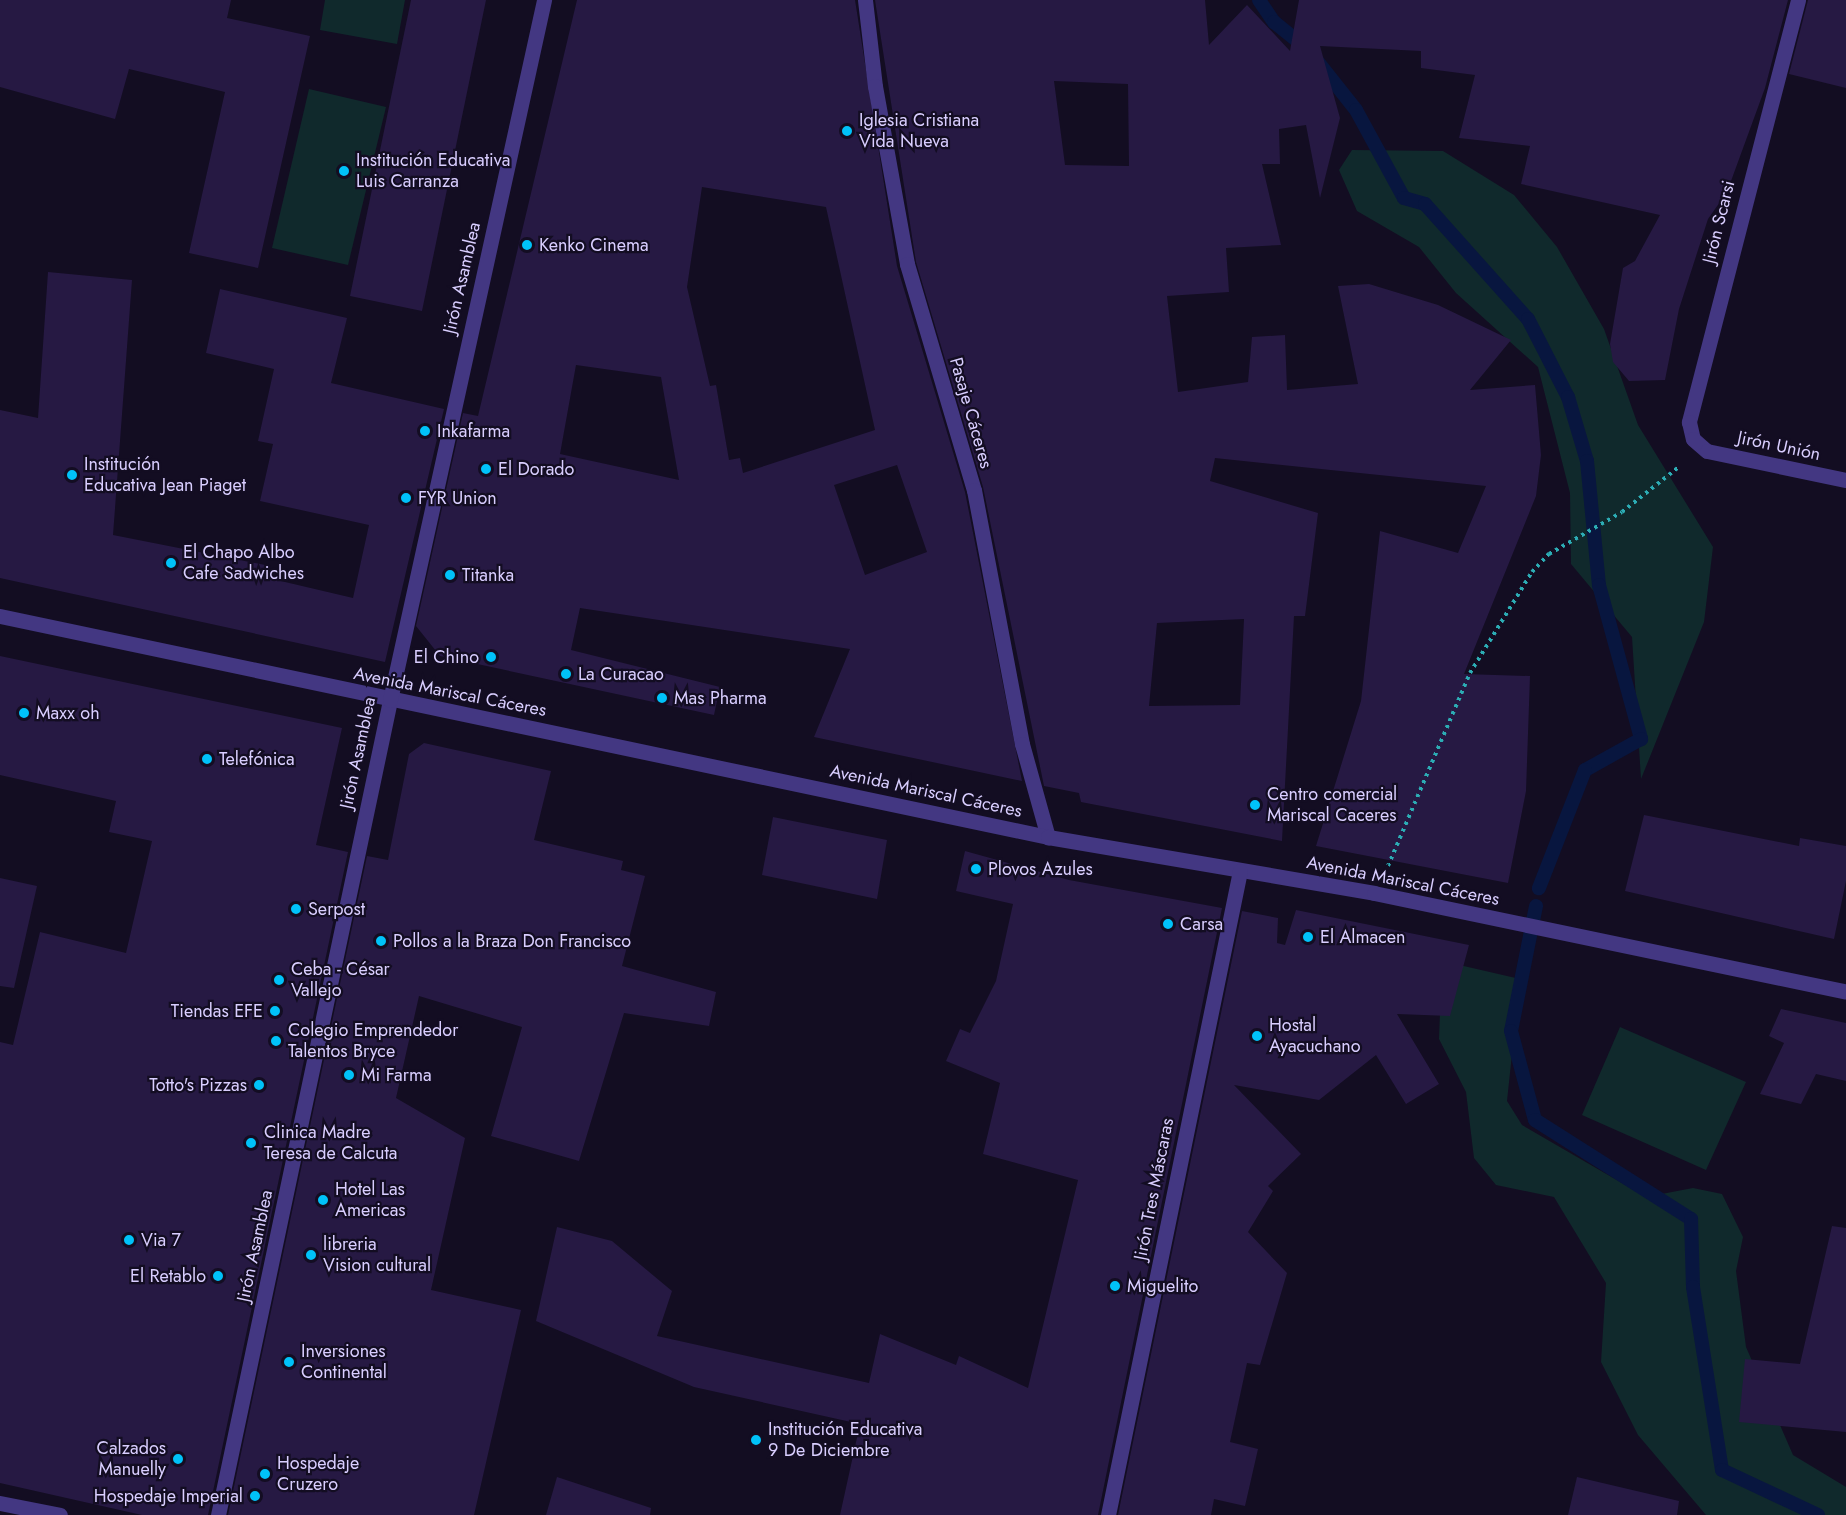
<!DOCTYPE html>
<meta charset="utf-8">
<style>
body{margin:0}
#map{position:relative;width:1846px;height:1515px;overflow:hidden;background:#130d22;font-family:Jost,sans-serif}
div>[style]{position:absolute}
.green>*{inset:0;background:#10292c}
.stream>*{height:14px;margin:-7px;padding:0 7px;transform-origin:7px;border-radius:7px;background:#08163f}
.building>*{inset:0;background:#261943}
.path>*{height:4px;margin-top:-2px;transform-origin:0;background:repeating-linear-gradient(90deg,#2cadb5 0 3px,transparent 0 7.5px)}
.pedestrian>*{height:15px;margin:-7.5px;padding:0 7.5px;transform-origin:7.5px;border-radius:7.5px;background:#433782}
.minor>*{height:15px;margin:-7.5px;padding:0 7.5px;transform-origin:7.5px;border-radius:7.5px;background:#433782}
.dots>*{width:16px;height:16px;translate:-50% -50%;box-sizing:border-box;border:3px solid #130d22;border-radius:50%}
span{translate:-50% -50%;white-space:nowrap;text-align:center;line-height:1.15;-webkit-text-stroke:4.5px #130d22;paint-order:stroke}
.poi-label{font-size:18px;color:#d9ceff}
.left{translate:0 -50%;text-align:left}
.right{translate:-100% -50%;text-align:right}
.street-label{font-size:18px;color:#d9ceff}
</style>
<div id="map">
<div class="green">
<i style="clip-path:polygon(325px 0,405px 0,397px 44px,320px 30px)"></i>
<i style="clip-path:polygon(309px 89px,386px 107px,348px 265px,272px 248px)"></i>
<i style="clip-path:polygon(1352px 150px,1443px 151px,1514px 195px,1557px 247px,1604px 329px,1638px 425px,1713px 547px,1704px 622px,1641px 779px,1632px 637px,1571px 564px,1570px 493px,1538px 367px,1456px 293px,1419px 247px,1357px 211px,1339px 170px)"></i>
<i style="clip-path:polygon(1442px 961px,1520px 979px,1507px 1101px,1522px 1125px,1646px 1197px,1693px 1188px,1722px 1194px,1743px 1237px,1736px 1271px,1746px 1347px,1793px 1455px,1846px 1487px,1846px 1515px,1706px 1515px,1638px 1435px,1601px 1362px,1606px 1283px,1554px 1197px,1496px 1185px,1474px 1158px,1466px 1092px,1439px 1039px)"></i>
<i style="clip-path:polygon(1620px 1027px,1746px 1082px,1706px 1170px,1582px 1115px)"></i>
</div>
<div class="stream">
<i style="left:1259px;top:0;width:27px;rotate:56deg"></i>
<i style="left:1274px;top:22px;width:40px;rotate:39deg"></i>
<i style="left:1318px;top:62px;width:61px;rotate:51.6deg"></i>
<i style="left:1356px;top:110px;width:100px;rotate:61.4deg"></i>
<i style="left:1404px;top:198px;width:22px;rotate:16deg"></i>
<i style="left:1425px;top:204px;width:154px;rotate:48.2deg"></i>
<i style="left:1528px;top:319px;width:88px;rotate:62.9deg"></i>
<i style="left:1568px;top:397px;width:67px;rotate:73.5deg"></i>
<i style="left:1587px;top:461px;width:125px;rotate:84.5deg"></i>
<i style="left:1599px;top:585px;width:160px;rotate:74.7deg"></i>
<i style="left:1641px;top:739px;width:64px;rotate:151deg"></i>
<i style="left:1585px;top:770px;width:127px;rotate:111.3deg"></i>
<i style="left:1536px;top:906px;width:127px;rotate:101.3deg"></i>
<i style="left:1511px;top:1031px;width:92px;rotate:74.9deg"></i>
<i style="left:1535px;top:1120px;width:185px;rotate:32.4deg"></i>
<i style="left:1691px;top:1219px;width:68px;rotate:88.3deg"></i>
<i style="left:1693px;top:1287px;width:185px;rotate:81deg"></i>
<i style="left:1722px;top:1470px;width:106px;rotate:25.1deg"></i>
</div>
<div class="building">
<i style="clip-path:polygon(0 0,231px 0,227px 18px,310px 36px,258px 268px,189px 253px,225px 92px,129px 69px,115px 119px,0 87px)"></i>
<i style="clip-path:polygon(411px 0,486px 0,422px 311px,350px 296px)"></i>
<i style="clip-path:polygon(evenodd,577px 0,855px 0,897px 266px,965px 492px,1022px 781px,814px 737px,850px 649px,580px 608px,571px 650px,720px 687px,714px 715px,440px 656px,416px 626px,463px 413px,478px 416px,577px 0,702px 187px,826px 207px,875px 430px,743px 473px,740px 458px,729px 460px,716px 385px,710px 386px,687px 287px,702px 187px,577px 0,576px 365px,661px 377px,679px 480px,560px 454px,576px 365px,577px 0,897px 465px,927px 552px,865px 575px,834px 485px,897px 465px)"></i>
<i style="clip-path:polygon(evenodd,875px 0,1205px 0,1209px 45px,1247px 5px,1290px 51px,1299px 0,1788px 0,1765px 88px,1727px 192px,1708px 219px,1679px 309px,1665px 380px,1629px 381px,1613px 362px,1610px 344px,1623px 268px,1635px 261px,1660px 215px,1521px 184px,1530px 146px,1459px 138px,1475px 75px,1421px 68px,1421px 51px,1320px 46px,1340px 118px,1320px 198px,1306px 125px,1279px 129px,1280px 164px,1262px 164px,1281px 245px,1226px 248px,1229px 292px,1167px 296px,1178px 392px,1248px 382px,1252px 337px,1285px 335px,1287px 390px,1358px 384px,1338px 286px,1369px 284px,1438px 305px,1511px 340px,1470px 390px,1535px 385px,1541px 455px,1536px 496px,1464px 674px,1530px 676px,1526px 791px,1508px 883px,1316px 846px,1361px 701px,1380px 531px,1458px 553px,1486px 486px,1215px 458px,1210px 481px,1318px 513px,1305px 616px,1294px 616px,1282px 841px,1081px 802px,1079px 793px,1044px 786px,983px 487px,916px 262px,875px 0,1054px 81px,1128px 84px,1129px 166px,1065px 165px,1054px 81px,875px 0,1244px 619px,1240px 705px,1149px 706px,1157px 623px,1244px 619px)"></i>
<i style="clip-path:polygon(1808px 0,1846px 0,1846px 88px,1789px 74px)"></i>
<i style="clip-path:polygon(48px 272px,132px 280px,113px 535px,270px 566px,268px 578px,353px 598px,369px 525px,260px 501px,273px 444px,258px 441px,274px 369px,206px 353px,220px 289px,347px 318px,331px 383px,444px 409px,385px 662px,0 578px,0 410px,38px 418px)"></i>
<i style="clip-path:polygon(0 656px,342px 728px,316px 845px,348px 852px,208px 1515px,142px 1515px,0 1483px,0 1042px,13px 1045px,40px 932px,126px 953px,152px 841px,109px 832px,116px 801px,0 775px)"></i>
<i style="clip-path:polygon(424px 743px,551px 771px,534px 840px,623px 861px,621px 870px,645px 876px,622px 966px,716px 992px,709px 1026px,624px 1013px,579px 1161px,491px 1136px,522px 1027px,419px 996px,396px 1098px,465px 1138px,431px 1290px,521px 1310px,474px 1515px,228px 1515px,367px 856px,388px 860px,409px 754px)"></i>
<i style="clip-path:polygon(1644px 815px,1799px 846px,1800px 838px,1846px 846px,1846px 881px,1834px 939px,1625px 891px)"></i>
<i style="clip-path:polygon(773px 817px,887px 840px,877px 899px,762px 875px)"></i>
<i style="clip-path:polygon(965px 851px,1069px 880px,1222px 908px,1098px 1515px,840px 1515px,860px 1424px,694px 1387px,536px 1321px,557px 1227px,612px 1241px,672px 1291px,657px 1336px,869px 1383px,880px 1334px,956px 1365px,959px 1356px,1028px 1388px,1078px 1180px,983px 1154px,1000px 1083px,946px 1061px,960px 1029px,970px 1033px,996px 981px,1013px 904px,956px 891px)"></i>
<i style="clip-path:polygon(0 878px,37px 886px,14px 988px,0 986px)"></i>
<i style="clip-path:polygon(1296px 910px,1469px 945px,1450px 1016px,1397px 1014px,1439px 1084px,1406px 1104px,1376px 1055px,1319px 1100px,1234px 1085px,1301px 1154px,1268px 1186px,1273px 1191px,1248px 1232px,1287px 1273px,1260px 1365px,1247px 1363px,1230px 1442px,1258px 1449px,1245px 1506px,1214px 1499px,1211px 1515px,1118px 1515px,1242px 911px,1278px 918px,1277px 943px,1285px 945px)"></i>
<i style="clip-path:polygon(1781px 1009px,1846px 1023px,1846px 1081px,1816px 1074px,1801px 1104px,1760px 1094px,1784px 1043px,1769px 1036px)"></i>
<i style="clip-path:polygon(1832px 1226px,1846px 1228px,1846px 1432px,1739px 1422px,1745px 1359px,1800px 1364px)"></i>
<i style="clip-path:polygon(557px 1477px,651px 1508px,650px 1515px,546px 1515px)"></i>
<i style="clip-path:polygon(1577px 1477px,1679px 1501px,1677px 1515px,1568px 1515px)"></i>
</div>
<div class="path">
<i style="left:1388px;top:866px;width:210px;rotate:-67deg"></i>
<i style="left:1470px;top:673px;width:119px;rotate:-58.5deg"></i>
<i style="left:1532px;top:572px;width:25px;rotate:-47deg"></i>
<i style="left:1549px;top:554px;width:84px;rotate:-29.9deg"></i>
<i style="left:1622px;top:512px;width:74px;rotate:-38.4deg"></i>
</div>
<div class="pedestrian">
<i style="left:218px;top:1515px;width:833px;rotate:-78.08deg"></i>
</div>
<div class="minor">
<i style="left:865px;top:0;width:87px;rotate:83.4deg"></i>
<i style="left:875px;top:86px;width:181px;rotate:79.8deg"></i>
<i style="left:907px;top:264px;width:236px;rotate:73.5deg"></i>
<i style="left:974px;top:490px;width:258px;rotate:79.3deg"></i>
<i style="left:1022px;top:744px;width:97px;rotate:74.4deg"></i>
<i style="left:1798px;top:0;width:436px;rotate:104.5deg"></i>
<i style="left:1689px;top:422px;width:17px;rotate:77deg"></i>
<i style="left:1693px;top:439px;width:18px;rotate:41deg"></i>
<i style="left:1707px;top:451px;width:142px;rotate:11.8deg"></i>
<i style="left:0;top:616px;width:1071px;rotate:11.91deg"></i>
<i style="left:1048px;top:837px;width:331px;rotate:9.7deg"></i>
<i style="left:1374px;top:893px;width:482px;rotate:11.8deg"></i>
<i style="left:390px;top:700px;width:717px;rotate:-77.59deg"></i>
<i style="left:0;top:1503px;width:61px;rotate:11.3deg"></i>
<i style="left:1108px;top:1515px;width:657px;rotate:-78.42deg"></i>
</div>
<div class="dots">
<i style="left:847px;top:131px;background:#00c2f9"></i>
<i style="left:344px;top:171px;background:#00c2f9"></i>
<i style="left:527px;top:245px;background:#00c2f9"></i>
<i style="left:425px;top:431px;background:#00c2f9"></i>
<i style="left:486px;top:469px;background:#00c2f9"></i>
<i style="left:72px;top:475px;background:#00c2f9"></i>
<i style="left:406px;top:498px;background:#00c2f9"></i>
<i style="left:171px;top:563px;background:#00c2f9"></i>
<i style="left:450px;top:575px;background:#00c2f9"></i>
<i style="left:491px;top:657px;background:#00c2f9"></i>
<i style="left:566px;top:674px;background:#00c2f9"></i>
<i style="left:662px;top:698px;background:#00c2f9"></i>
<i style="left:24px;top:713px;background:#00c2f9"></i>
<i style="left:207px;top:759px;background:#00c2f9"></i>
<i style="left:1255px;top:805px;background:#00c2f9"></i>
<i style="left:976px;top:869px;background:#00c2f9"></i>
<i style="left:296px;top:909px;background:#00c2f9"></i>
<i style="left:1168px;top:924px;background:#00c2f9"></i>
<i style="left:1308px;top:937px;background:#00c2f9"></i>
<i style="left:381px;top:941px;background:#00c2f9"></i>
<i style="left:279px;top:980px;background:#00c2f9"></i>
<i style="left:275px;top:1011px;background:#00c2f9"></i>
<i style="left:1257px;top:1036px;background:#00c2f9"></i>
<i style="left:276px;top:1041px;background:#00c2f9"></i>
<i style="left:349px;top:1075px;background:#00c2f9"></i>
<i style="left:259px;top:1085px;background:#00c2f9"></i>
<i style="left:251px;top:1143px;background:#00c2f9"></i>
<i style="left:323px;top:1200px;background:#00c2f9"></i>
<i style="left:129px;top:1240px;background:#00c2f9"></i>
<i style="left:311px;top:1255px;background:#00c2f9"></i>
<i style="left:218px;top:1276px;background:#00c2f9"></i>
<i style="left:1115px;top:1286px;background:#00c2f9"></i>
<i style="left:289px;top:1362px;background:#00c2f9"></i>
<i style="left:756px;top:1440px;background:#00c2f9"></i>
<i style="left:178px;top:1459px;background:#00c2f9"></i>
<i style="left:265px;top:1474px;background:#00c2f9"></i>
<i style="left:255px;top:1496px;background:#00c2f9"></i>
</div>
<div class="poi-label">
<span class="left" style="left:859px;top:131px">Iglesia Cristiana<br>Vida Nueva</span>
<span class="left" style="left:356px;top:171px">Institución Educativa<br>Luis Carranza</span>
<span class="left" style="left:539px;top:245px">Kenko Cinema</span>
<span class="left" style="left:437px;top:431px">Inkafarma</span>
<span class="left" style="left:84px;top:475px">Institución<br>Educativa Jean Piaget</span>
<span class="left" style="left:498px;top:469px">El Dorado</span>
<span class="left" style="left:418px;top:498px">FYR Union</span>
<span class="left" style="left:183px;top:563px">El Chapo Albo<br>Cafe Sadwiches</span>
<span class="left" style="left:462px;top:575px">Titanka</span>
<span class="right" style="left:479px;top:657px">El Chino</span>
<span class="left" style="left:578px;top:674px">La Curacao</span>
<span class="left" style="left:674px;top:698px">Mas Pharma</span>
<span class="left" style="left:36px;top:713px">Maxx oh</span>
<span class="left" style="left:219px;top:759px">Telefónica</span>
<span class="left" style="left:1267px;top:805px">Centro comercial<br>Mariscal Caceres</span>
<span class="left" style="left:988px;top:869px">Plovos Azules</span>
<span class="left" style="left:308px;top:909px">Serpost</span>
<span class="left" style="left:1180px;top:924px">Carsa</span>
<span class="left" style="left:1320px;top:937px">El Almacen</span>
<span class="left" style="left:393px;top:941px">Pollos a la Braza Don Francisco</span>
<span class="left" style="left:291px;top:980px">Ceba - César<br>Vallejo</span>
<span class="right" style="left:263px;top:1011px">Tiendas EFE</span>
<span class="left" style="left:1269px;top:1036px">Hostal<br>Ayacuchano</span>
<span class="left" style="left:288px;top:1041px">Colegio Emprendedor<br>Talentos Bryce</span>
<span class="left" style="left:361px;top:1075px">Mi Farma</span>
<span class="right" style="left:247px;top:1085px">Totto's Pizzas</span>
<span class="left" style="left:264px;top:1143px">Clinica Madre<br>Teresa de Calcuta</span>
<span class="left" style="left:335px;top:1200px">Hotel Las<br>Americas</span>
<span class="left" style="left:141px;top:1240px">Via 7</span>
<span class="left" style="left:323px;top:1255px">libreria<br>Vision cultural</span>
<span class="right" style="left:206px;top:1276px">El Retablo</span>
<span class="left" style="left:1127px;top:1286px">Miguelito</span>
<span class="left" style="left:301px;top:1362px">Inversiones<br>Continental</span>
<span class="left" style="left:768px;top:1440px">Institución Educativa<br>9 De Diciembre</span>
<span class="right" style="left:166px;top:1459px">Calzados<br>Manuelly</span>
<span class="left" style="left:277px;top:1474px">Hospedaje<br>Cruzero</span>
<span class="right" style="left:243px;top:1496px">Hospedaje Imperial</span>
</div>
<div class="street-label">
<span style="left:1719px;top:222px;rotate:-76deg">Jirón Scarsi</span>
<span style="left:462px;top:278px;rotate:-77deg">Jirón Asamblea</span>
<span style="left:971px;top:413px;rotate:74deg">Pasaje Cáceres</span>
<span style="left:1779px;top:446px;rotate:12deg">Jirón Unión</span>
<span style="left:450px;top:692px;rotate:11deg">Avenida Mariscal Cáceres</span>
<span style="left:358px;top:753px;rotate:-78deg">Jirón Asamblea</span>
<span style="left:926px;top:791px;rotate:12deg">Avenida Mariscal Cáceres</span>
<span style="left:1403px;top:881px;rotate:11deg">Avenida Mariscal Cáceres</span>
<span style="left:1154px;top:1189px;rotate:-79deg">Jirón Tres Máscaras</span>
<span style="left:255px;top:1246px;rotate:-78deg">Jirón Asamblea</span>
</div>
</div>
